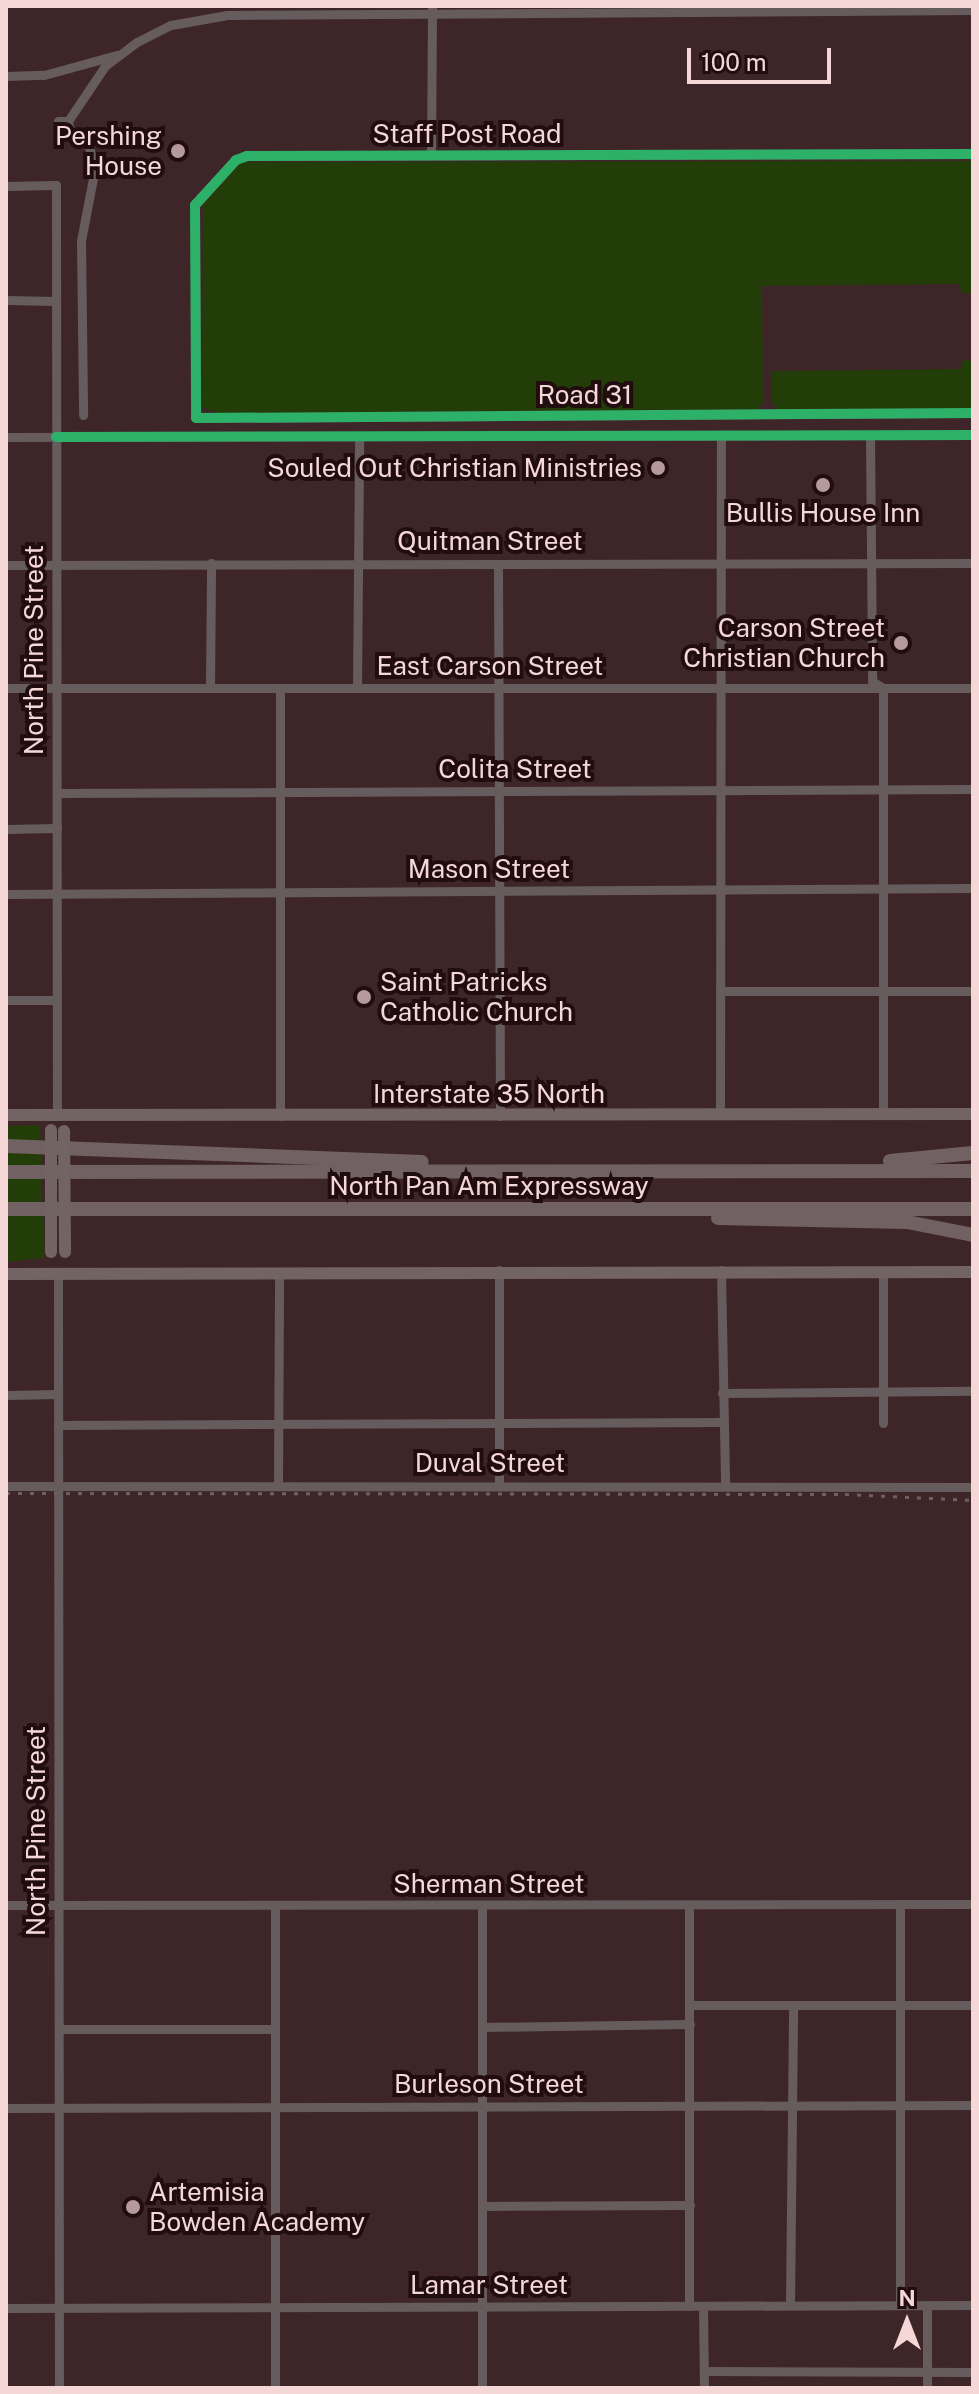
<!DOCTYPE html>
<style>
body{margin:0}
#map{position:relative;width:979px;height:2394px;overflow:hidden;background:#3e2628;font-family:"Public Sans",sans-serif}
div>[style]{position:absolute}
.green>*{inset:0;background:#223d07}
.minor>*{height:9px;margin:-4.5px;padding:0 4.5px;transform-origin:4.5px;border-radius:4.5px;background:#675c5d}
.major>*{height:12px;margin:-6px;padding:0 6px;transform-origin:6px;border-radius:6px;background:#736464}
.highway>*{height:14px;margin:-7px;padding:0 7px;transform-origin:7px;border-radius:7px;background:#716162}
.rail>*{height:3px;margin-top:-1.5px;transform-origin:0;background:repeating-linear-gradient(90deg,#6e6060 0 4px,transparent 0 12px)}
.major-bridge>*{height:12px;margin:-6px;padding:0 6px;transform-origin:6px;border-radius:6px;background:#736464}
.cycleway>*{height:10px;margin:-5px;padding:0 5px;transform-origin:5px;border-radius:5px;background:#2db169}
.dots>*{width:22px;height:22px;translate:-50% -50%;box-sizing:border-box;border:4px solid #210d0f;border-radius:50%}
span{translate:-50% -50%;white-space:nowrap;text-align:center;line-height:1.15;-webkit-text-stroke:8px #210d0f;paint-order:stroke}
.street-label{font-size:26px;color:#f6d7d8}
.poi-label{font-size:26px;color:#f6d7d8}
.right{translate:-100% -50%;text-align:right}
.left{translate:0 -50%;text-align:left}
.frame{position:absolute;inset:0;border:8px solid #f6d7d8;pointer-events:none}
.north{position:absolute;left:867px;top:2282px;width:80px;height:80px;-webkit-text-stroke:6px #210d0f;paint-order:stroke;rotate:0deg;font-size:22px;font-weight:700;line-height:32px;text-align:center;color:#f6d7d8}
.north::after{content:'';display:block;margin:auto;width:28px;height:36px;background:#f6d7d8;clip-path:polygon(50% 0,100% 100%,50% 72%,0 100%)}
.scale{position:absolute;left:687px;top:48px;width:144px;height:36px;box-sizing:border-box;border:4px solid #f6d7d8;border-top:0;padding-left:10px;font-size:24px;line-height:28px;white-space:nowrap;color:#f6d7d8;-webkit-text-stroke:6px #210d0f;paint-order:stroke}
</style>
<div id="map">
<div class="green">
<i style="clip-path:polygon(973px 161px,973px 293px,961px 293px,960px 284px,762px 286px,763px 403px,758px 409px,217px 413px,202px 407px,203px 199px,242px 162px)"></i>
<i style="clip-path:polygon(973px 360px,971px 408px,777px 409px,772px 403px,771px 371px,961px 369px,962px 361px)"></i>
<i style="clip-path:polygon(40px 1125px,44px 1258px,6px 1262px,6px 1126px)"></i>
</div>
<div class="minor">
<i style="left:6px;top:76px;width:38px;rotate:-2deg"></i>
<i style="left:44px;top:75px;width:76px;rotate:-15.3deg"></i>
<i style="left:58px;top:121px;width:10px"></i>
<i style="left:68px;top:121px;width:66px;rotate:-56.1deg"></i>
<i style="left:105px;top:66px;width:40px;rotate:-37deg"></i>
<i style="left:137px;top:42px;width:38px;rotate:-27deg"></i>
<i style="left:171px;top:25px;width:57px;rotate:-10.1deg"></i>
<i style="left:227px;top:15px;width:746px;rotate:-0.38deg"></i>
<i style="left:68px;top:121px;width:10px;rotate:79deg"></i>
<i style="left:70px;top:131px;width:25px;rotate:40deg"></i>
<i style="left:89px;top:147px;width:22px;rotate:74deg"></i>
<i style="left:95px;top:168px;width:74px;rotate:100.9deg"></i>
<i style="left:81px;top:241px;width:174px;rotate:89.3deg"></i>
<i style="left:973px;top:154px;width:726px;rotate:179.84deg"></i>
<i style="left:247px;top:156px;width:12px;rotate:160deg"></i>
<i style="left:236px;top:160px;width:61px;rotate:132.3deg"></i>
<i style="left:195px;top:205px;width:213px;rotate:89.7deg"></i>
<i style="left:196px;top:418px;width:777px;rotate:-0.37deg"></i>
<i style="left:431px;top:155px;width:149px;rotate:-89.6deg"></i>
<i style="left:6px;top:186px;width:50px;rotate:-1.1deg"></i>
<i style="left:56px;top:185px;width:929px;rotate:89.94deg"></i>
<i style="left:6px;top:300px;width:50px;rotate:1.1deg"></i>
<i style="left:870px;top:435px;width:246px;rotate:89.5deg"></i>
<i style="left:872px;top:681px;width:13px;rotate:32deg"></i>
<i style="left:883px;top:688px;width:426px;rotate:90deg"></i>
<i style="left:6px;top:437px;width:967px;rotate:-0.12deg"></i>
<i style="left:498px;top:564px;width:552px;rotate:89.79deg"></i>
<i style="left:6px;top:565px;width:967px;rotate:-0.12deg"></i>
<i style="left:6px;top:688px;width:967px"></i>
<i style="left:210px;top:688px;width:125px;rotate:-89.5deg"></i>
<i style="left:357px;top:688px;width:251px;rotate:-89.5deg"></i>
<i style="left:57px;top:793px;width:916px;rotate:-0.25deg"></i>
<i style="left:6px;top:829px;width:51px;rotate:-1.1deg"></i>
<i style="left:6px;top:894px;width:967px;rotate:-0.36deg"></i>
<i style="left:720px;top:991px;width:253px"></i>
<i style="left:6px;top:1000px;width:51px"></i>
<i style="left:720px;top:1114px;width:677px;rotate:-89.92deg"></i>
<i style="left:280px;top:1116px;width:428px;rotate:-90deg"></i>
<i style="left:499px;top:1270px;width:215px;rotate:90deg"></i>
<i style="left:721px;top:1270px;width:216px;rotate:88.9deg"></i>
<i style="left:883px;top:1271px;width:152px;rotate:90deg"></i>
<i style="left:58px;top:1274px;width:1114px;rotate:89.95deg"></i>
<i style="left:722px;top:1393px;width:251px;rotate:-0.5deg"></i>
<i style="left:6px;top:1395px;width:52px;rotate:-1.1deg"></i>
<i style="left:58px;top:1425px;width:665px;rotate:-0.26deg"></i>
<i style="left:278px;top:1483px;width:211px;rotate:-89.7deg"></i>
<i style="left:6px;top:1486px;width:967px;rotate:0.06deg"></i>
<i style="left:6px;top:1905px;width:967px;rotate:-0.06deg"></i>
<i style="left:689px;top:1905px;width:401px;rotate:90deg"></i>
<i style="left:900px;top:1905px;width:400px;rotate:90deg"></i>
<i style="left:690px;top:2005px;width:283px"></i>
<i style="left:482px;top:2027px;width:208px;rotate:-0.8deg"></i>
<i style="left:59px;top:2029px;width:216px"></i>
<i style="left:6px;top:2108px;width:967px;rotate:-0.18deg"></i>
<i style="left:482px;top:2206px;width:208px;rotate:-0.3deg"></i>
<i style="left:790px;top:2305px;width:300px;rotate:-89.4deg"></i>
<i style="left:927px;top:2305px;width:83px;rotate:90deg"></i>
<i style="left:703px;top:2306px;width:82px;rotate:89.3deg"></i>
<i style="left:6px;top:2308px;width:967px;rotate:-0.18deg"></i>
<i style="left:704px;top:2371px;width:269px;rotate:0.2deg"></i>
<i style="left:275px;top:2388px;width:481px;rotate:-90deg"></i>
<i style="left:482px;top:2388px;width:482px;rotate:-90deg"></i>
</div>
<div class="major">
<i style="left:6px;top:1115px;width:967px;rotate:-0.06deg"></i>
<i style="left:6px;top:1274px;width:967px;rotate:-0.12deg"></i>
</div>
<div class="highway">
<i style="left:6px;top:1146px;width:416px;rotate:2.2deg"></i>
<i style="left:890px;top:1161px;width:83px;rotate:-5.5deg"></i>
<i style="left:6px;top:1172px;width:967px;rotate:-0.06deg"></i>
<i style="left:6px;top:1209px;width:967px"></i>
<i style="left:718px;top:1218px;width:189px;rotate:1.2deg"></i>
<i style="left:907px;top:1222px;width:67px;rotate:11.1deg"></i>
</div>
<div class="rail">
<i style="left:6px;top:1493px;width:839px;rotate:0.07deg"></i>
<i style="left:845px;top:1494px;width:128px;rotate:2.7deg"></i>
</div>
<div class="major-bridge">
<i style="left:51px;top:1130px;width:122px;rotate:90deg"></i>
<i style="left:64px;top:1131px;width:121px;rotate:89.5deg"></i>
</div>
<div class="cycleway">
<i style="left:973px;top:154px;width:726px;rotate:179.84deg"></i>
<i style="left:247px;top:156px;width:12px;rotate:160deg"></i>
<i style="left:236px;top:160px;width:61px;rotate:132.3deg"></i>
<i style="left:195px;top:205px;width:213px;rotate:89.7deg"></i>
<i style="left:196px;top:418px;width:777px;rotate:-0.37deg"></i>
<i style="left:56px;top:437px;width:917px;rotate:-0.12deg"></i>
</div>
<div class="dots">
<i style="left:178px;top:151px;background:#b6999a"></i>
<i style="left:658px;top:468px;background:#b6999a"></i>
<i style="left:823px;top:485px;background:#b6999a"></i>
<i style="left:901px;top:643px;background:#b6999a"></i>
<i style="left:364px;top:997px;background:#b6999a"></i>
<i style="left:133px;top:2207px;background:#b6999a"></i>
</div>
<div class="street-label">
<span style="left:467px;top:134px">Staff Post Road</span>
<span style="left:585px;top:395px">Road 31</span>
<span style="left:490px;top:541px">Quitman Street</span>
<span style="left:34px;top:650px;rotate:-90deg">North Pine Street</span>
<span style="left:490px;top:666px">East Carson Street</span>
<span style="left:515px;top:769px">Colita Street</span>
<span style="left:489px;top:869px">Mason Street</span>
<span style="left:489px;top:1094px">Interstate 35 North</span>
<span style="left:489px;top:1186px">North Pan Am Expressway</span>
<span style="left:490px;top:1463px">Duval Street</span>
<span style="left:36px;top:1831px;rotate:-90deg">North Pine Street</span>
<span style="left:489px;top:1884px">Sherman Street</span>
<span style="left:489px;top:2084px">Burleson Street</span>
<span style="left:489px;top:2285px">Lamar Street</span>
</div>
<div class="poi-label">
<span class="right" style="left:162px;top:151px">Pershing<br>House</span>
<span class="right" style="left:642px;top:468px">Souled Out Christian Ministries</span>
<span style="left:823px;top:513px">Bullis House Inn</span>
<span class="right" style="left:885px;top:643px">Carson Street<br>Christian Church</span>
<span class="left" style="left:380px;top:997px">Saint Patricks<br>Catholic Church</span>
<span class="left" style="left:149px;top:2207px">Artemisia<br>Bowden Academy</span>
</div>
<div class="frame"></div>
<div class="north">N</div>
<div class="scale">100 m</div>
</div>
